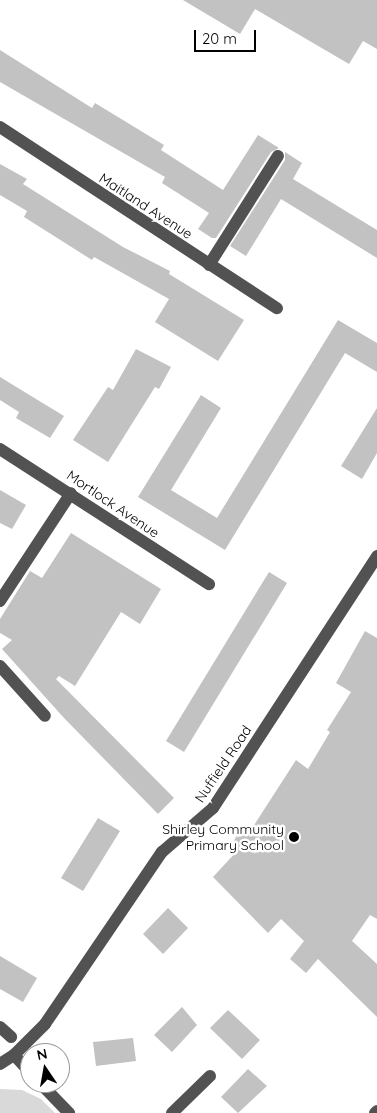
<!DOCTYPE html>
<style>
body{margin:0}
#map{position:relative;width:377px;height:1113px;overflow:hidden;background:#fff;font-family:Quicksand,sans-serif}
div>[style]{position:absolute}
.green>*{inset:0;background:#d9d9d9}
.building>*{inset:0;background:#c2c2c2}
.minor>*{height:12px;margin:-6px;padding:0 6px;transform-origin:6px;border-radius:6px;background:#525252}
.dots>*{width:14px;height:14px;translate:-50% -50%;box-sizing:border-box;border:2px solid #fff;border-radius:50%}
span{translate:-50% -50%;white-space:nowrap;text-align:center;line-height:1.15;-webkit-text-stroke:5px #fff;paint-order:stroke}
.street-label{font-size:14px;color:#000}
.poi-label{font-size:14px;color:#000}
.right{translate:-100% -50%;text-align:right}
.north{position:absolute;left:20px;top:1043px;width:50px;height:50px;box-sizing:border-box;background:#fff;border:1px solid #999;border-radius:50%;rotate:348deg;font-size:14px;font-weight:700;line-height:20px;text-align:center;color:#000}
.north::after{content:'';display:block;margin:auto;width:18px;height:22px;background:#000;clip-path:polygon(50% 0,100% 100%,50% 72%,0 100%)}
.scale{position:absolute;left:194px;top:30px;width:62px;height:22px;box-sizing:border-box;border:2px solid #000;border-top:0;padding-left:6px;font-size:15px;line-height:18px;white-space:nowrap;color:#000;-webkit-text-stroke:4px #fff;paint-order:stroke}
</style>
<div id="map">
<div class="green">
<i style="clip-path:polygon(0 1089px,22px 1090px,41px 1099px,55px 1113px,0 1113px)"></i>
</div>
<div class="building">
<i style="clip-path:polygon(183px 0,377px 0,377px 49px,363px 41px,349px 64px,255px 9px,240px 34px)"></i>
<i style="clip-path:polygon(0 50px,92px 108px,95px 103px,164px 145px,161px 150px,223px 190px,258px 135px,279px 148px,271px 152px,216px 238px,212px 238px,198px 229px,209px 213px,162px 183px,165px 177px,0 82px)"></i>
<i style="clip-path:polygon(285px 152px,302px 163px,293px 179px,377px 230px,377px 258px,281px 199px,246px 256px,230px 246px,285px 160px)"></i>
<i style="clip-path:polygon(0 164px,27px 179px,23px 184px,123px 247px,170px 271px,169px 274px,244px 320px,218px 361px,155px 322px,169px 299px,94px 257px,92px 260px,24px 217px,27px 211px,0 195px)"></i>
<i style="clip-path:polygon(338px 320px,377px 343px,377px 372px,345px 353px,225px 550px,138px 497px,201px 395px,221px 408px,171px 490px,217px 518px)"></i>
<i style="clip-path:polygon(136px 349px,171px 367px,159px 389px,155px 387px,108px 462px,73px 440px,108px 387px,113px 390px)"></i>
<i style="clip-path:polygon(0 377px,64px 416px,50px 438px,16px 418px,19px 412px,0 400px)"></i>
<i style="clip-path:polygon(377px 408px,377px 453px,362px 479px,341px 466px)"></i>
<i style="clip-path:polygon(0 490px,26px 505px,12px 529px,0 523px)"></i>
<i style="clip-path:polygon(71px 533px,161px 589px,140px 624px,121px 612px,75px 686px,59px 676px,56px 679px,174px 798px,158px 814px,64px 718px,2px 649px,12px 640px,0 633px,0 619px,30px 571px,42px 578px)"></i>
<i style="clip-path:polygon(269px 572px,287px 583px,184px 752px,166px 741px)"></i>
<i style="clip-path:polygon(365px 631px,377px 638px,377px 919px,370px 915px,352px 941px,377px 964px,377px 1017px,318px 959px,306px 973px,290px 959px,304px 941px,281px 919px,268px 933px,213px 877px,238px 850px,232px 844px,243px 825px,251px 830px,296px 760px,308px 769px,330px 732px,327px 730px,351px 692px,336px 683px)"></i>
<i style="clip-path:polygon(98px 818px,120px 831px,83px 891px,61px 878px)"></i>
<i style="clip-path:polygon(168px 908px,188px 928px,163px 954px,143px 934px)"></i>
<i style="clip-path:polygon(0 956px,37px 978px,23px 1002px,0 989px)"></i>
<i style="clip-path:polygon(182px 1007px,197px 1025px,172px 1052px,154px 1035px)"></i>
<i style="clip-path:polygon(228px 1010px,260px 1040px,242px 1059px,210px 1028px)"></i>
<i style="clip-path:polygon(133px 1038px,136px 1061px,96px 1066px,93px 1042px)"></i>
<i style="clip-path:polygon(248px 1069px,267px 1086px,238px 1113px,221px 1097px)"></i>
</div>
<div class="minor">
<i style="left:0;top:127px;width:331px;rotate:33.2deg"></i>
<i style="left:209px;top:265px;width:129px;rotate:-57.7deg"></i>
<i style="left:0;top:449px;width:249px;rotate:32.9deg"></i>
<i style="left:0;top:601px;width:129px;rotate:-56.7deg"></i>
<i style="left:0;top:666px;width:67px;rotate:48deg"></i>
<i style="left:0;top:1027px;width:15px;rotate:42deg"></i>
<i style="left:14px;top:1055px;width:23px;rotate:47deg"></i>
<i style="left:0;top:1064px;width:17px;rotate:-33deg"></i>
<i style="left:14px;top:1055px;width:44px;rotate:-45deg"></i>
<i style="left:45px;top:1024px;width:208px;rotate:-55.8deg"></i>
<i style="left:162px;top:852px;width:67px;rotate:-40.8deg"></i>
<i style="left:213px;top:808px;width:301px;rotate:-56.9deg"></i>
<i style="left:40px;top:1083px;width:42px;rotate:46deg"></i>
<i style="left:172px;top:1113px;width:53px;rotate:-44.2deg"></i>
<i style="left:375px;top:1113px;width:3px;rotate:-45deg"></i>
</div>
<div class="dots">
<i style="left:294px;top:837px;background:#000"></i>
</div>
<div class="street-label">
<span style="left:146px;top:206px;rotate:33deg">Maitland Avenue</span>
<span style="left:113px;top:504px;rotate:34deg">Mortlock Avenue</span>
<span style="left:223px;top:764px;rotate:-56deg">Nuffield Road</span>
</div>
<div class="poi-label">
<span class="right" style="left:284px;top:837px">Shirley Community<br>Primary School</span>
</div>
<div class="north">N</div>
<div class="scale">20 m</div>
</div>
